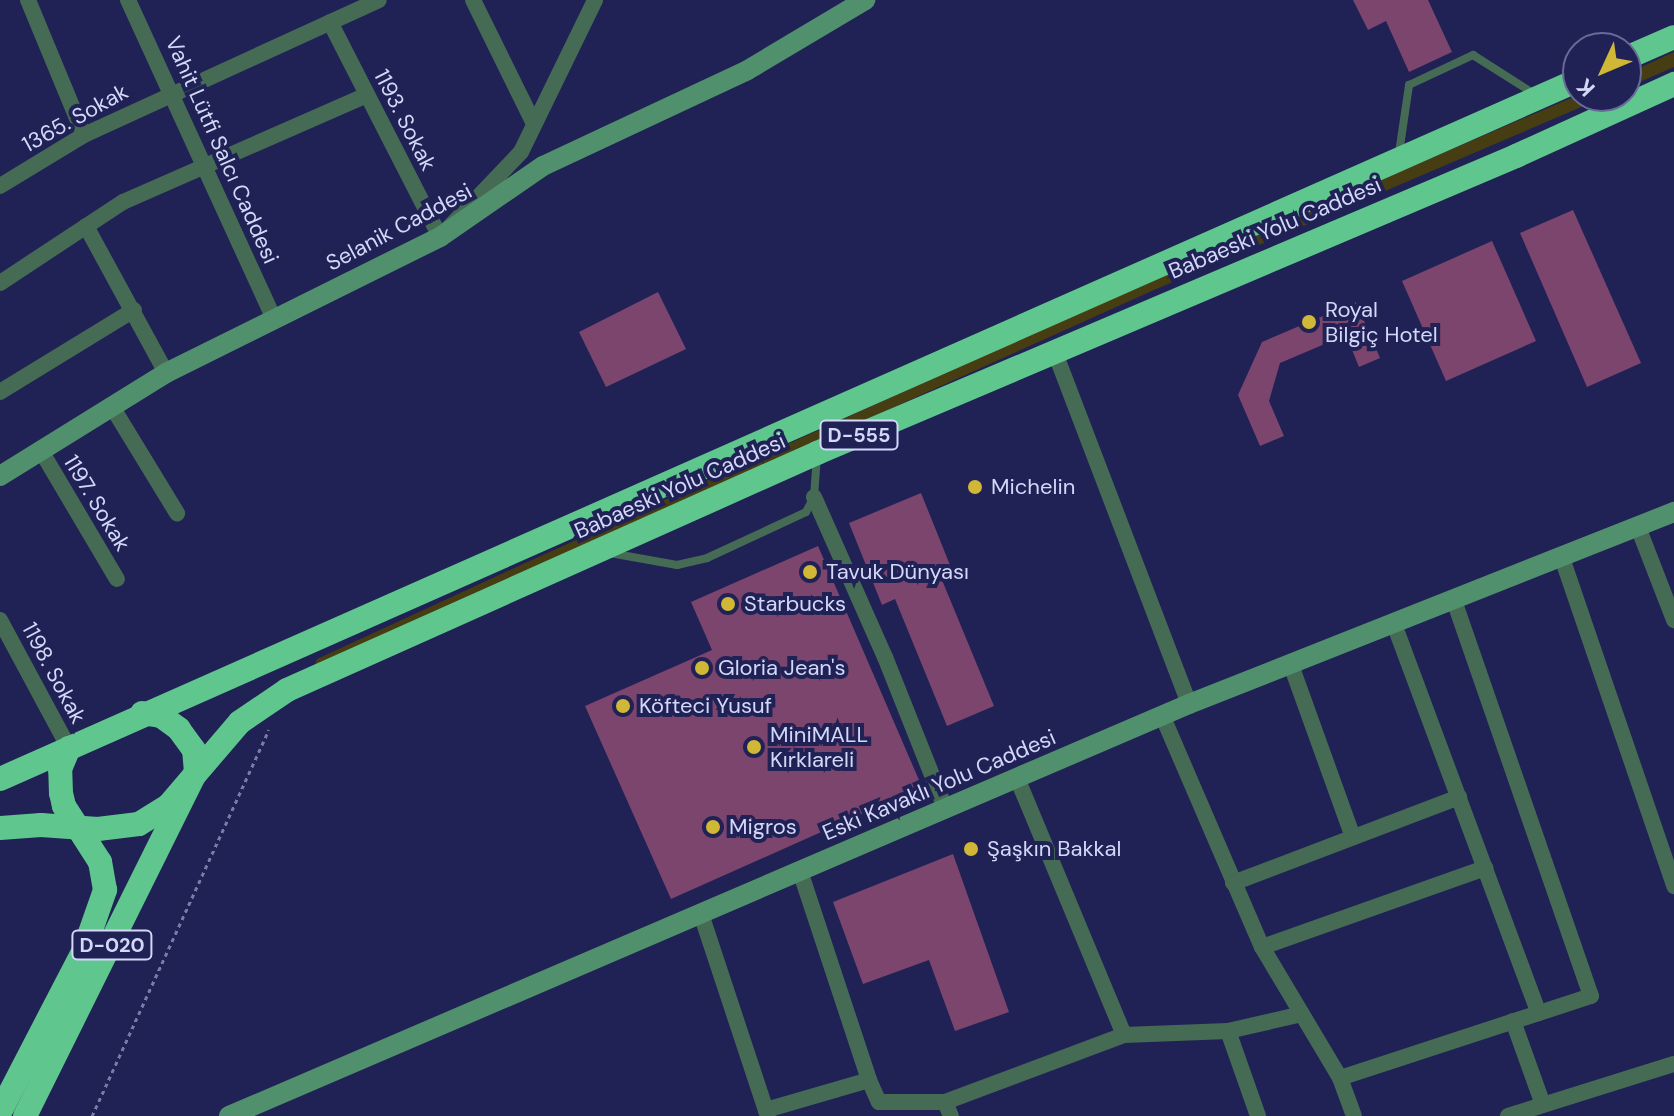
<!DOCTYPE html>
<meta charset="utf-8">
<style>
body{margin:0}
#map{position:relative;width:1674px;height:1116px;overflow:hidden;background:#202255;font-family:"DM Sans",sans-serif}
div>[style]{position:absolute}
.green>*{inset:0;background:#463d12}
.building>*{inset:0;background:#7b456d}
.path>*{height:3px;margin-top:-1.5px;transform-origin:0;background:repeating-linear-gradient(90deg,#797ca7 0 4px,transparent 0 8px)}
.lane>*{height:8px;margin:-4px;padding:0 4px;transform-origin:4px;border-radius:4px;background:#456b55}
.street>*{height:16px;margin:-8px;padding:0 8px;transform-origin:8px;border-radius:8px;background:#456b55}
.secondary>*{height:20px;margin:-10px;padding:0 10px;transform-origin:10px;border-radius:10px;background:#51906c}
.highway>*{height:24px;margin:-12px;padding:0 12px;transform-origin:12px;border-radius:12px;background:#5fc68e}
.dots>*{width:22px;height:22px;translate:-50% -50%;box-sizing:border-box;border:4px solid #202255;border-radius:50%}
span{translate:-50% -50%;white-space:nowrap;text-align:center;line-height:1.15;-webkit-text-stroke:8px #202255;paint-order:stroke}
.shield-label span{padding:2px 6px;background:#202255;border:2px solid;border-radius:6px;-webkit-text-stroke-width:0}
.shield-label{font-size:20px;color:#d3d8f9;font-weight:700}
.street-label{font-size:22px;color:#d3d8f9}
.poi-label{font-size:22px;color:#d3d8f9}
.left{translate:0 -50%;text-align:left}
.north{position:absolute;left:1562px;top:32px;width:80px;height:80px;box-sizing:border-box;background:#202255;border:2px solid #686b97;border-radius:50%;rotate:226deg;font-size:22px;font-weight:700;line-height:32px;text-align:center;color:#d3d8f9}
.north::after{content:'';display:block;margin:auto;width:28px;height:36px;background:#d1b736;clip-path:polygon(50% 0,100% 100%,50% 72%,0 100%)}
</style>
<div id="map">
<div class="green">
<i style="clip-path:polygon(1674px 52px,1674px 67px,1626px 88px,1626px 74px)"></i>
<i style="clip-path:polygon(1578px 95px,1607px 96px,1154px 290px,314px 668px,317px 659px,523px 564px,1199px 258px)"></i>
</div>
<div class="building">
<i style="clip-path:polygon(1353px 0,1428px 0,1452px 52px,1409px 72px,1386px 21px,1368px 30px)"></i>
<i style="clip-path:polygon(1573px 210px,1641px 363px,1587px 387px,1520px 233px)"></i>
<i style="clip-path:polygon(1492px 241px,1536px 341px,1446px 381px,1402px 281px)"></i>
<i style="clip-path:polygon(658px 292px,686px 349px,606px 387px,579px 332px)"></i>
<i style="clip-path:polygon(1356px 302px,1380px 358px,1359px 367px,1346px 335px,1280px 363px,1269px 401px,1284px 436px,1260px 446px,1238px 395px,1262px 342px)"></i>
<i style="clip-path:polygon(921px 493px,954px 575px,942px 580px,994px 706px,947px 726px,895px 599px,882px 605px,849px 523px)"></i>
<i style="clip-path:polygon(818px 546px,922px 787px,671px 899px,585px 706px,712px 650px,691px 602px)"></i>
<i style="clip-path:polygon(953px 854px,1009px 1012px,955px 1031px,929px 960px,863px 984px,833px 902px)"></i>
</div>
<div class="path">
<i style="left:92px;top:1116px;width:425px;rotate:-65.4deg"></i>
</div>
<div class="lane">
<i style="left:1399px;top:153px;width:69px;rotate:-81.6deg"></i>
<i style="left:1409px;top:85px;width:71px;rotate:-25.1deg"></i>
<i style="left:1473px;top:55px;width:75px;rotate:32.4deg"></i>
<i style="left:610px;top:553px;width:68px;rotate:10.2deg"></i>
<i style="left:677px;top:565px;width:31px;rotate:-13deg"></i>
<i style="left:707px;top:558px;width:109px;rotate:-24.9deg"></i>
<i style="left:806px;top:512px;width:17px;rotate:-62deg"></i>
<i style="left:814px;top:497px;width:42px;rotate:-85.9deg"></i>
</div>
<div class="street">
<i style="left:28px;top:0;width:146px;rotate:67.5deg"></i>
<i style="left:128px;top:0;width:351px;rotate:65.4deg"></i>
<i style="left:473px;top:0;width:138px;rotate:63.8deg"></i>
<i style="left:330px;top:22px;width:242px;rotate:62.9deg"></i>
<i style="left:440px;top:237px;width:117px;rotate:-46.4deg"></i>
<i style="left:521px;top:152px;width:169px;rotate:-64deg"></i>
<i style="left:0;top:186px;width:98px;rotate:-31.3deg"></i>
<i style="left:84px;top:135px;width:324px;rotate:-24.6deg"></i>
<i style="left:86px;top:226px;width:167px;rotate:61.4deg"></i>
<i style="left:0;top:283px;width:147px;rotate:-33.4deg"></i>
<i style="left:123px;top:202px;width:266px;rotate:-23.7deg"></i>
<i style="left:1054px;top:350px;width:379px;rotate:69.1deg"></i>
<i style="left:0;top:392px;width:157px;rotate:-31.5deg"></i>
<i style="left:111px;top:405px;width:127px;rotate:58.6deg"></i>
<i style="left:40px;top:449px;width:151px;rotate:59.4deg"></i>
<i style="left:814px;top:497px;width:175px;rotate:66.1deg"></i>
<i style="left:885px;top:657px;width:165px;rotate:68.3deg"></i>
<i style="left:1638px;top:527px;width:100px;rotate:68.8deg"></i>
<i style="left:1562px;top:558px;width:347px;rotate:71.1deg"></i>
<i style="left:0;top:620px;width:145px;rotate:61.7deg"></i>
<i style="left:1394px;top:624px;width:415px;rotate:69.6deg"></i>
<i style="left:1291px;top:665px;width:183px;rotate:70.2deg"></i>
<i style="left:1162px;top:715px;width:253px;rotate:66.7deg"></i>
<i style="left:1262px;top:947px;width:152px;rotate:59.2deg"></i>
<i style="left:1340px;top:1078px;width:40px;rotate:69.8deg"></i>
<i style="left:800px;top:871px;width:220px;rotate:71.7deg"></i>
<i style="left:869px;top:1080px;width:24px;rotate:66deg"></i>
<i style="left:879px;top:1102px;width:66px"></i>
<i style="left:945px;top:1102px;width:15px;rotate:67deg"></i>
<i style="left:1233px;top:883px;width:242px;rotate:-20.8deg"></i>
<i style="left:701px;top:914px;width:213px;rotate:71.7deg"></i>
<i style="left:1262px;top:947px;width:237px;rotate:-19.5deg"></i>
<i style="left:1513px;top:1021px;width:89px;rotate:70.3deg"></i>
<i style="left:1124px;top:1035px;width:104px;rotate:-2.2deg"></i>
<i style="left:1340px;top:1078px;width:264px;rotate:-18.1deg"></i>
<i style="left:1591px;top:996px;width:418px;rotate:-109.1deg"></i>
<i style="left:945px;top:1102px;width:191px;rotate:-20.5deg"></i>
<i style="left:1124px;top:1035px;width:278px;rotate:-112.6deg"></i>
<i style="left:766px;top:1110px;width:107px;rotate:-16.2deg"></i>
<i style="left:1258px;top:1116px;width:90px;rotate:-109.4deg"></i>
<i style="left:1228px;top:1031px;width:76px;rotate:-12.9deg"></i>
<i style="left:1508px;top:1116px;width:174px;rotate:-17.4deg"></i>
</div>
<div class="secondary">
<i style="left:0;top:476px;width:195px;rotate:-31.8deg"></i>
<i style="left:166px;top:373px;width:306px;rotate:-26.4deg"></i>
<i style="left:440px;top:237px;width:125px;rotate:-34.6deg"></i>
<i style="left:543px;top:166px;width:224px;rotate:-25.1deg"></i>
<i style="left:746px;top:71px;width:139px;rotate:-30.8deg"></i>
<i style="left:229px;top:1116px;width:1045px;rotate:-23.23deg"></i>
<i style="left:1189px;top:704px;width:522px;rotate:-21.6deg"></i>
</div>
<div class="highway">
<i style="left:1626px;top:58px;width:52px;rotate:-23.6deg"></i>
<i style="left:0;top:779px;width:1726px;rotate:-23.89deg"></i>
<i style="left:0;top:828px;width:41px;rotate:-4.2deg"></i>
<i style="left:41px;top:825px;width:57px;rotate:4deg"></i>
<i style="left:98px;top:829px;width:41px;rotate:-7deg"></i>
<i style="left:139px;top:824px;width:36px;rotate:-32deg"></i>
<i style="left:169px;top:805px;width:109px;rotate:-49.5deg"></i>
<i style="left:240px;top:722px;width:57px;rotate:-34.2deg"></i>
<i style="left:287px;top:690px;width:581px;rotate:-24.09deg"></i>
<i style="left:817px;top:453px;width:759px;rotate:-23.02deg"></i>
<i style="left:1516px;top:156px;width:174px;rotate:-24.5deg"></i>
<i style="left:0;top:1112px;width:182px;rotate:-62.6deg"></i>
<i style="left:84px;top:950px;width:64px;rotate:-70.7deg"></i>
<i style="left:105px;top:890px;width:28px;rotate:-100deg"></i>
<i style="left:100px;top:862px;width:67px;rotate:-122.7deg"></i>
<i style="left:64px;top:806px;width:13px;rotate:-103deg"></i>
<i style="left:61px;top:793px;width:24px;rotate:-92deg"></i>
<i style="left:60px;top:769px;width:23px;rotate:-67deg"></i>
<i style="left:25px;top:1116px;width:384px;rotate:-63.6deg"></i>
<i style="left:196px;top:772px;width:22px;rotate:-95deg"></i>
<i style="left:194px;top:750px;width:26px;rotate:-126deg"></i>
<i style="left:179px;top:729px;width:22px;rotate:-144deg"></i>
<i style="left:161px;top:716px;width:19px;rotate:-171deg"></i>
</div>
<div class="dots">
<i style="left:1309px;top:322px;background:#d1b736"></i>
<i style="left:975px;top:487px;background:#d1b736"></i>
<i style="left:810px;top:572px;background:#d1b736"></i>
<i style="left:728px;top:604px;background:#d1b736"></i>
<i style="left:702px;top:668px;background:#d1b736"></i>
<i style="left:623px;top:706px;background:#d1b736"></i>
<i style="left:754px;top:747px;background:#d1b736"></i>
<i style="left:713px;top:827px;background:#d1b736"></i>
<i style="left:971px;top:849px;background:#d1b736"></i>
</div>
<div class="shield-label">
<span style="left:859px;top:435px">D-555</span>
<span style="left:112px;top:945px">D-020</span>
</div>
<div class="street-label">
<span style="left:75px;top:118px;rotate:-29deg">1365. Sokak</span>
<span style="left:405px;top:120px;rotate:63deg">1193. Sokak</span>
<span style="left:222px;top:150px;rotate:66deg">Vahit Lütfi Salcı Caddesi</span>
<span style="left:399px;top:227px;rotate:-28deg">Selanik Caddesi</span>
<span style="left:1275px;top:228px;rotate:-23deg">Babaeski Yolu Caddesi</span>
<span style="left:680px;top:486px;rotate:-24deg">Babaeski Yolu Caddesi</span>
<span style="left:97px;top:503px;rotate:59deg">1197. Sokak</span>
<span style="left:54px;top:673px;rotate:62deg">1198. Sokak</span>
<span style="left:939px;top:785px;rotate:-23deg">Eski Kavaklı Yolu Caddesi</span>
</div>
<div class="poi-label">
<span class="left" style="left:1325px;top:322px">Royal<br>Bilgiç Hotel</span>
<span class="left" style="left:991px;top:487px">Michelin</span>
<span class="left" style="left:826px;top:572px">Tavuk Dünyası</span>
<span class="left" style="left:744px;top:604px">Starbucks</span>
<span class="left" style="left:718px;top:668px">Gloria Jean's</span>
<span class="left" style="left:639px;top:706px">Köfteci Yusuf</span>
<span class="left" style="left:770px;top:747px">MiniMALL<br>Kırklareli</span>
<span class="left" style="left:729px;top:827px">Migros</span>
<span class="left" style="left:987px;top:849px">Şaşkın Bakkal</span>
</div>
<div class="north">K</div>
</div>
